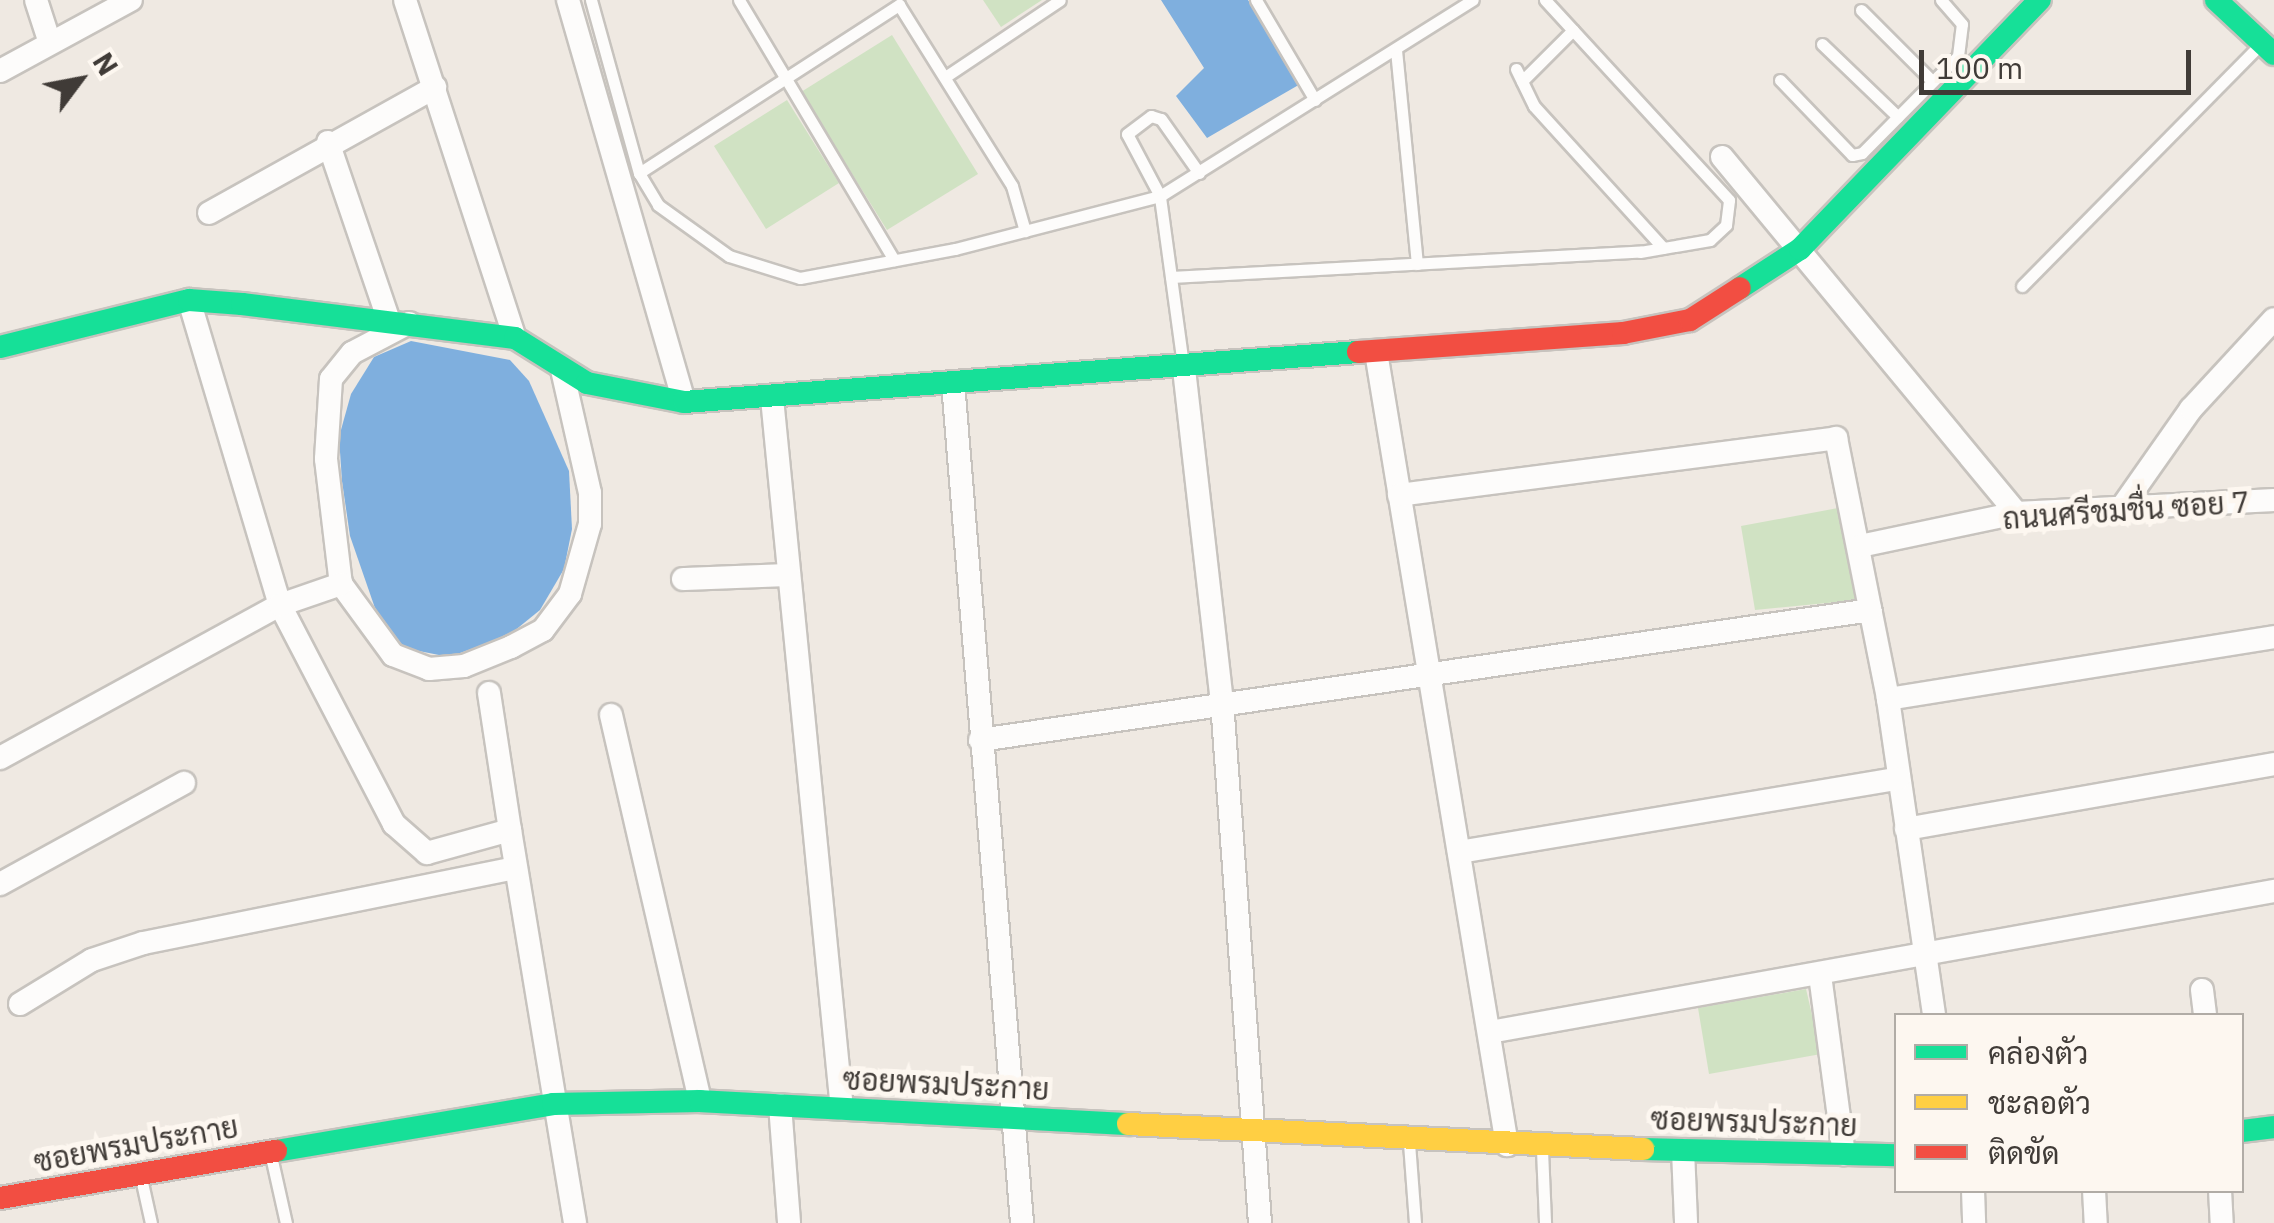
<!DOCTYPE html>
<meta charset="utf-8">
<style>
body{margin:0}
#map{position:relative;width:2274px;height:1223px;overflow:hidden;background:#efe9e2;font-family:"IBM Plex Sans",Sarabun,sans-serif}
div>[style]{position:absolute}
.green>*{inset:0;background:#d0e2c3}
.water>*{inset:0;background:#7fafde}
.roads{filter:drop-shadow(2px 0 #c7c3be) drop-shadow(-2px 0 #c7c3be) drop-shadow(0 2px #c7c3be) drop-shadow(0 -2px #c7c3be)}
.lane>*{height:11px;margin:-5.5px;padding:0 5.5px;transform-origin:5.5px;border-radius:5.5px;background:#fdfcfb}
.street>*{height:22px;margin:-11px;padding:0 11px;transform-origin:11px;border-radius:11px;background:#fdfcfb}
.fast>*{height:22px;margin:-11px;padding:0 11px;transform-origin:11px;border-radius:11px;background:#16e098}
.slow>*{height:22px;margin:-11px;padding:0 11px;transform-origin:11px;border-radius:11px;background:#ffcf43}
.jam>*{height:22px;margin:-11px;padding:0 11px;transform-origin:11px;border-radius:11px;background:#f24e42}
span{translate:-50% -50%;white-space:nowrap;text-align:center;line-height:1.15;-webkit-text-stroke:10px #fdf7f0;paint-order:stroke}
.street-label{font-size:30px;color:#403b37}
.legend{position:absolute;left:1894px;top:1013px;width:350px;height:180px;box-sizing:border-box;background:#fdf7f0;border:2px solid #b1aca6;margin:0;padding:12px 18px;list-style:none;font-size:30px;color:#403b37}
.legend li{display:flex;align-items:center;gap:20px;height:50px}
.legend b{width:50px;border:2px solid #b1aca6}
.north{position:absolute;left:30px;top:30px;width:100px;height:100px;-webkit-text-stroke:8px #fdf7f0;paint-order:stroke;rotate:58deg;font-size:28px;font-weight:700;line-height:40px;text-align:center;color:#403b37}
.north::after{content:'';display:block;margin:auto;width:35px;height:45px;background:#403b37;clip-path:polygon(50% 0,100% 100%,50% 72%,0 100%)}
.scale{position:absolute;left:1919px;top:50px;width:272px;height:45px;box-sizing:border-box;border:5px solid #403b37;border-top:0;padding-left:12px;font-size:30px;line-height:35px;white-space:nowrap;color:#403b37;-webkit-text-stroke:8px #fdf7f0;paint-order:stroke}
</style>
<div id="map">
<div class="green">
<i style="clip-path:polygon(983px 0,1042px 0,1001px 27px)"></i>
<i style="clip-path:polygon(892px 35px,978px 174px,887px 230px,801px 92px)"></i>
<i style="clip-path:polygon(787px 100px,839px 183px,766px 229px,714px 146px)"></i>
<i style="clip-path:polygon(1838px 508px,1858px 600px,1755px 610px,1741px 526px)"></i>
<i style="clip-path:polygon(1806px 989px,1821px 1054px,1709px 1074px,1698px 1008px)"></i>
</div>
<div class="water">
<i style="clip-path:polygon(1161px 0,1248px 0,1302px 83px,1207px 138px,1176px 96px,1204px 68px)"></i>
<i style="clip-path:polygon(411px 341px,510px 360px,529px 381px,569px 471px,572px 529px,564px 569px,540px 610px,508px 636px,449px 657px,404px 648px,376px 611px,350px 536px,342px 481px,339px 437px,351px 394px,374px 357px)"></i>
</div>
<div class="roads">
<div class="lane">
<i style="left:591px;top:0;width:180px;rotate:74.5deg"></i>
<i style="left:639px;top:173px;width:37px;rotate:59deg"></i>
<i style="left:658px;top:205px;width:87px;rotate:35.7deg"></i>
<i style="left:729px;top:256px;width:74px;rotate:17.2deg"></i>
<i style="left:800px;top:278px;width:158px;rotate:-10.6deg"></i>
<i style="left:955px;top:249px;width:212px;rotate:-14.5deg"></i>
<i style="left:1160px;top:196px;width:369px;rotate:-32.1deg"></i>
<i style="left:739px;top:0;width:303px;rotate:59.2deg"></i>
<i style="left:1256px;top:0;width:116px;rotate:59.5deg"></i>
<i style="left:1861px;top:10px;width:100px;rotate:45deg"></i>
<i style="left:1822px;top:44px;width:105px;rotate:43.8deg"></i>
<i style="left:1396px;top:50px;width:215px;rotate:84.4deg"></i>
<i style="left:1516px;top:69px;width:41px;rotate:64.1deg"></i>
<i style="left:1534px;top:106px;width:192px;rotate:47.7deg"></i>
<i style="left:945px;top:77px;width:138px;rotate:-33.8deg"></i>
<i style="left:1780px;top:80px;width:104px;rotate:46.2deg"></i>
<i style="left:1852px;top:155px;width:10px;rotate:-11deg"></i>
<i style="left:1862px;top:153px;width:136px;rotate:-45.3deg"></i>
<i style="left:1958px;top:56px;width:32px;rotate:-83deg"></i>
<i style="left:1962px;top:24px;width:32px;rotate:-131deg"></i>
<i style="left:1522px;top:81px;width:72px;rotate:-45deg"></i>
<i style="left:639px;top:173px;width:310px;rotate:-32.9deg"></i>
<i style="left:899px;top:5px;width:213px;rotate:58deg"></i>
<i style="left:1012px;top:186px;width:47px;rotate:73.9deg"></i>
<i style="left:1171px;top:277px;width:470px;rotate:-3.1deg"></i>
<i style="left:1640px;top:252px;width:71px;rotate:-9.7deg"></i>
<i style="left:1710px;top:240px;width:22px;rotate:-43deg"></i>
<i style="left:1726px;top:225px;width:25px;rotate:-83deg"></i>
<i style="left:1729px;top:200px;width:272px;rotate:-132.6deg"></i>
<i style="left:2022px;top:286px;width:342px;rotate:-45.4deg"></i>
<i style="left:1183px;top:365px;width:171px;rotate:-97.8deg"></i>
<i style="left:1160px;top:196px;width:70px;rotate:-118deg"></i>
<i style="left:1127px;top:134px;width:30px;rotate:-37deg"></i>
<i style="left:1151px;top:116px;width:10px;rotate:17deg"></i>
<i style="left:1161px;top:119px;width:66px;rotate:54.9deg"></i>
<i style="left:1409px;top:1143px;width:80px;rotate:85.7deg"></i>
<i style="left:1542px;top:1150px;width:73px;rotate:87.6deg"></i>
<i style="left:271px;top:1156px;width:69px;rotate:77.4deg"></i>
<i style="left:141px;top:1178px;width:46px;rotate:77.5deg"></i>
</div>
<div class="street">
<i style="left:36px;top:0;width:45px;rotate:72deg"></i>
<i style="left:405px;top:0;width:355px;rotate:72deg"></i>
<i style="left:568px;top:0;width:418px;rotate:73.9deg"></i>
<i style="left:0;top:71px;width:149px;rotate:-28.5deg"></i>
<i style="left:328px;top:142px;width:189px;rotate:71.2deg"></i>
<i style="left:1722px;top:157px;width:462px;rotate:50.4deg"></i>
<i style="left:209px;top:213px;width:259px;rotate:-29.1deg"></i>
<i style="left:189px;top:300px;width:318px;rotate:73.4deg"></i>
<i style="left:280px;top:605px;width:247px;rotate:62.5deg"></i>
<i style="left:394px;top:824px;width:44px;rotate:41.3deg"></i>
<i style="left:427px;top:853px;width:86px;rotate:-15.5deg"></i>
<i style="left:510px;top:830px;width:398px;rotate:80.6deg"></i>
<i style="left:409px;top:323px;width:64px;rotate:152.2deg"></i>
<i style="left:352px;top:353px;width:33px;rotate:129deg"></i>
<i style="left:331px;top:379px;width:80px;rotate:93.6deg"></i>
<i style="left:326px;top:459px;width:126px;rotate:83.2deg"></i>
<i style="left:341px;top:584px;width:88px;rotate:53.8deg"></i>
<i style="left:393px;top:655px;width:39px;rotate:21deg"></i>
<i style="left:429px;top:669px;width:35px;rotate:-5deg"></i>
<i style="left:464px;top:666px;width:51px;rotate:-22deg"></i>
<i style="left:511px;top:647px;width:36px;rotate:-28deg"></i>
<i style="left:543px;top:630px;width:45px;rotate:-53.1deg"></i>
<i style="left:570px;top:594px;width:73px;rotate:-74.1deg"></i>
<i style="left:590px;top:524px;width:31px;rotate:-90deg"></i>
<i style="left:590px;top:493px;width:126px;rotate:-102.8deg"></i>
<i style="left:1376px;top:352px;width:804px;rotate:80.62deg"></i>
<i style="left:1184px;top:369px;width:335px;rotate:83.5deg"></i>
<i style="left:1222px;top:702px;width:522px;rotate:85.83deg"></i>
<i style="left:953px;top:383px;width:843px;rotate:85.3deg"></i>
<i style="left:772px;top:398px;width:714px;rotate:84.38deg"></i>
<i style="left:1399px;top:495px;width:441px;rotate:-7.4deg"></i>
<i style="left:1836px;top:438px;width:266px;rotate:78.7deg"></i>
<i style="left:1888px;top:699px;width:320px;rotate:81.7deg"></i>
<i style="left:2122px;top:507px;width:120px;rotate:-54.9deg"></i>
<i style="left:2191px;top:409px;width:122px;rotate:-47.3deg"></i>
<i style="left:1860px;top:546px;width:160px;rotate:-11.9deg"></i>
<i style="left:2017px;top:513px;width:257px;rotate:-2.9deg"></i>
<i style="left:683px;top:579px;width:106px;rotate:-2.2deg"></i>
<i style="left:489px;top:693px;width:139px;rotate:81.3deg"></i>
<i style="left:1888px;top:699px;width:391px;rotate:-9.1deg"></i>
<i style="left:611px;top:715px;width:396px;rotate:77deg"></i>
<i style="left:980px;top:740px;width:900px;rotate:-8.3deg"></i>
<i style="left:0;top:758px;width:319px;rotate:-28.7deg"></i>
<i style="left:280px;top:605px;width:65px;rotate:-19deg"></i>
<i style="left:1906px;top:829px;width:374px;rotate:-10deg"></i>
<i style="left:1459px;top:852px;width:446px;rotate:-9.5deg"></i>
<i style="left:0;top:884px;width:210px;rotate:-28.8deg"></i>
<i style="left:1820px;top:975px;width:181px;rotate:82.4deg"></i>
<i style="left:2202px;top:990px;width:26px;rotate:83deg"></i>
<i style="left:20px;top:1004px;width:84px;rotate:-31.4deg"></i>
<i style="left:92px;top:960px;width:54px;rotate:-18.4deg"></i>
<i style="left:143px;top:943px;width:380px;rotate:-11.4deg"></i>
<i style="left:1490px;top:1032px;width:797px;rotate:-10.2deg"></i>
<i style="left:780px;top:1105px;width:118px;rotate:85.6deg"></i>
<i style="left:1683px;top:1150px;width:73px;rotate:87.6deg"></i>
<i style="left:1973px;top:1190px;width:33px;rotate:88deg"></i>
<i style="left:2094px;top:1190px;width:33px;rotate:87deg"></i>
<i style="left:2220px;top:1190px;width:33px;rotate:87deg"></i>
</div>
<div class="fast">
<i style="left:2216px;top:0;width:79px;rotate:43deg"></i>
<i style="left:1740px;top:288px;width:72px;rotate:-33deg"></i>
<i style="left:1800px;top:249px;width:346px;rotate:-46.1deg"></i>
<i style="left:0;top:347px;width:195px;rotate:-14deg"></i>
<i style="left:189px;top:300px;width:53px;rotate:4.3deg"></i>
<i style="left:242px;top:304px;width:275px;rotate:7.1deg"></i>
<i style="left:515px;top:338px;width:85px;rotate:32deg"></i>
<i style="left:587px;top:383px;width:99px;rotate:11.1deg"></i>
<i style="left:684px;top:402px;width:676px;rotate:-4.24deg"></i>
<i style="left:2242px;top:1131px;width:32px;rotate:-7deg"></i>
<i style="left:1643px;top:1149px;width:253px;rotate:1.4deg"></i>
<i style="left:276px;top:1151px;width:281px;rotate:-9.6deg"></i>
<i style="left:553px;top:1104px;width:147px;rotate:-1.2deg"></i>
<i style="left:700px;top:1101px;width:429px;rotate:3.1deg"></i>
</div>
<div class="slow">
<i style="left:1128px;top:1124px;width:516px;rotate:2.78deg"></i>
</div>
<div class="jam">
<i style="left:1358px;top:352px;width:266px;rotate:-4.1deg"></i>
<i style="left:1623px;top:333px;width:68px;rotate:-11deg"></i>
<i style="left:1690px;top:320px;width:59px;rotate:-32.6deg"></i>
<i style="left:0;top:1198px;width:280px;rotate:-9.7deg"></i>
</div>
</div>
<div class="street-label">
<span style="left:2126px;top:510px;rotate:-4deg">ถนนศรีชมชื่น ซอย 7</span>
<span style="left:946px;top:1084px;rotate:3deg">ซอยพรมประกาย</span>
<span style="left:1754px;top:1122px;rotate:2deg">ซอยพรมประกาย</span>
<span style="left:136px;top:1144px;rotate:-10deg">ซอยพรมประกาย</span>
</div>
<ul class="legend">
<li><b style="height:12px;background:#16e098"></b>คล่องตัว</li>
<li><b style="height:12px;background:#ffcf43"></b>ชะลอตัว</li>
<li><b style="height:12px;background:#f24e42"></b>ติดขัด</li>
</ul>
<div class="north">N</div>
<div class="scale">100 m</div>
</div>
